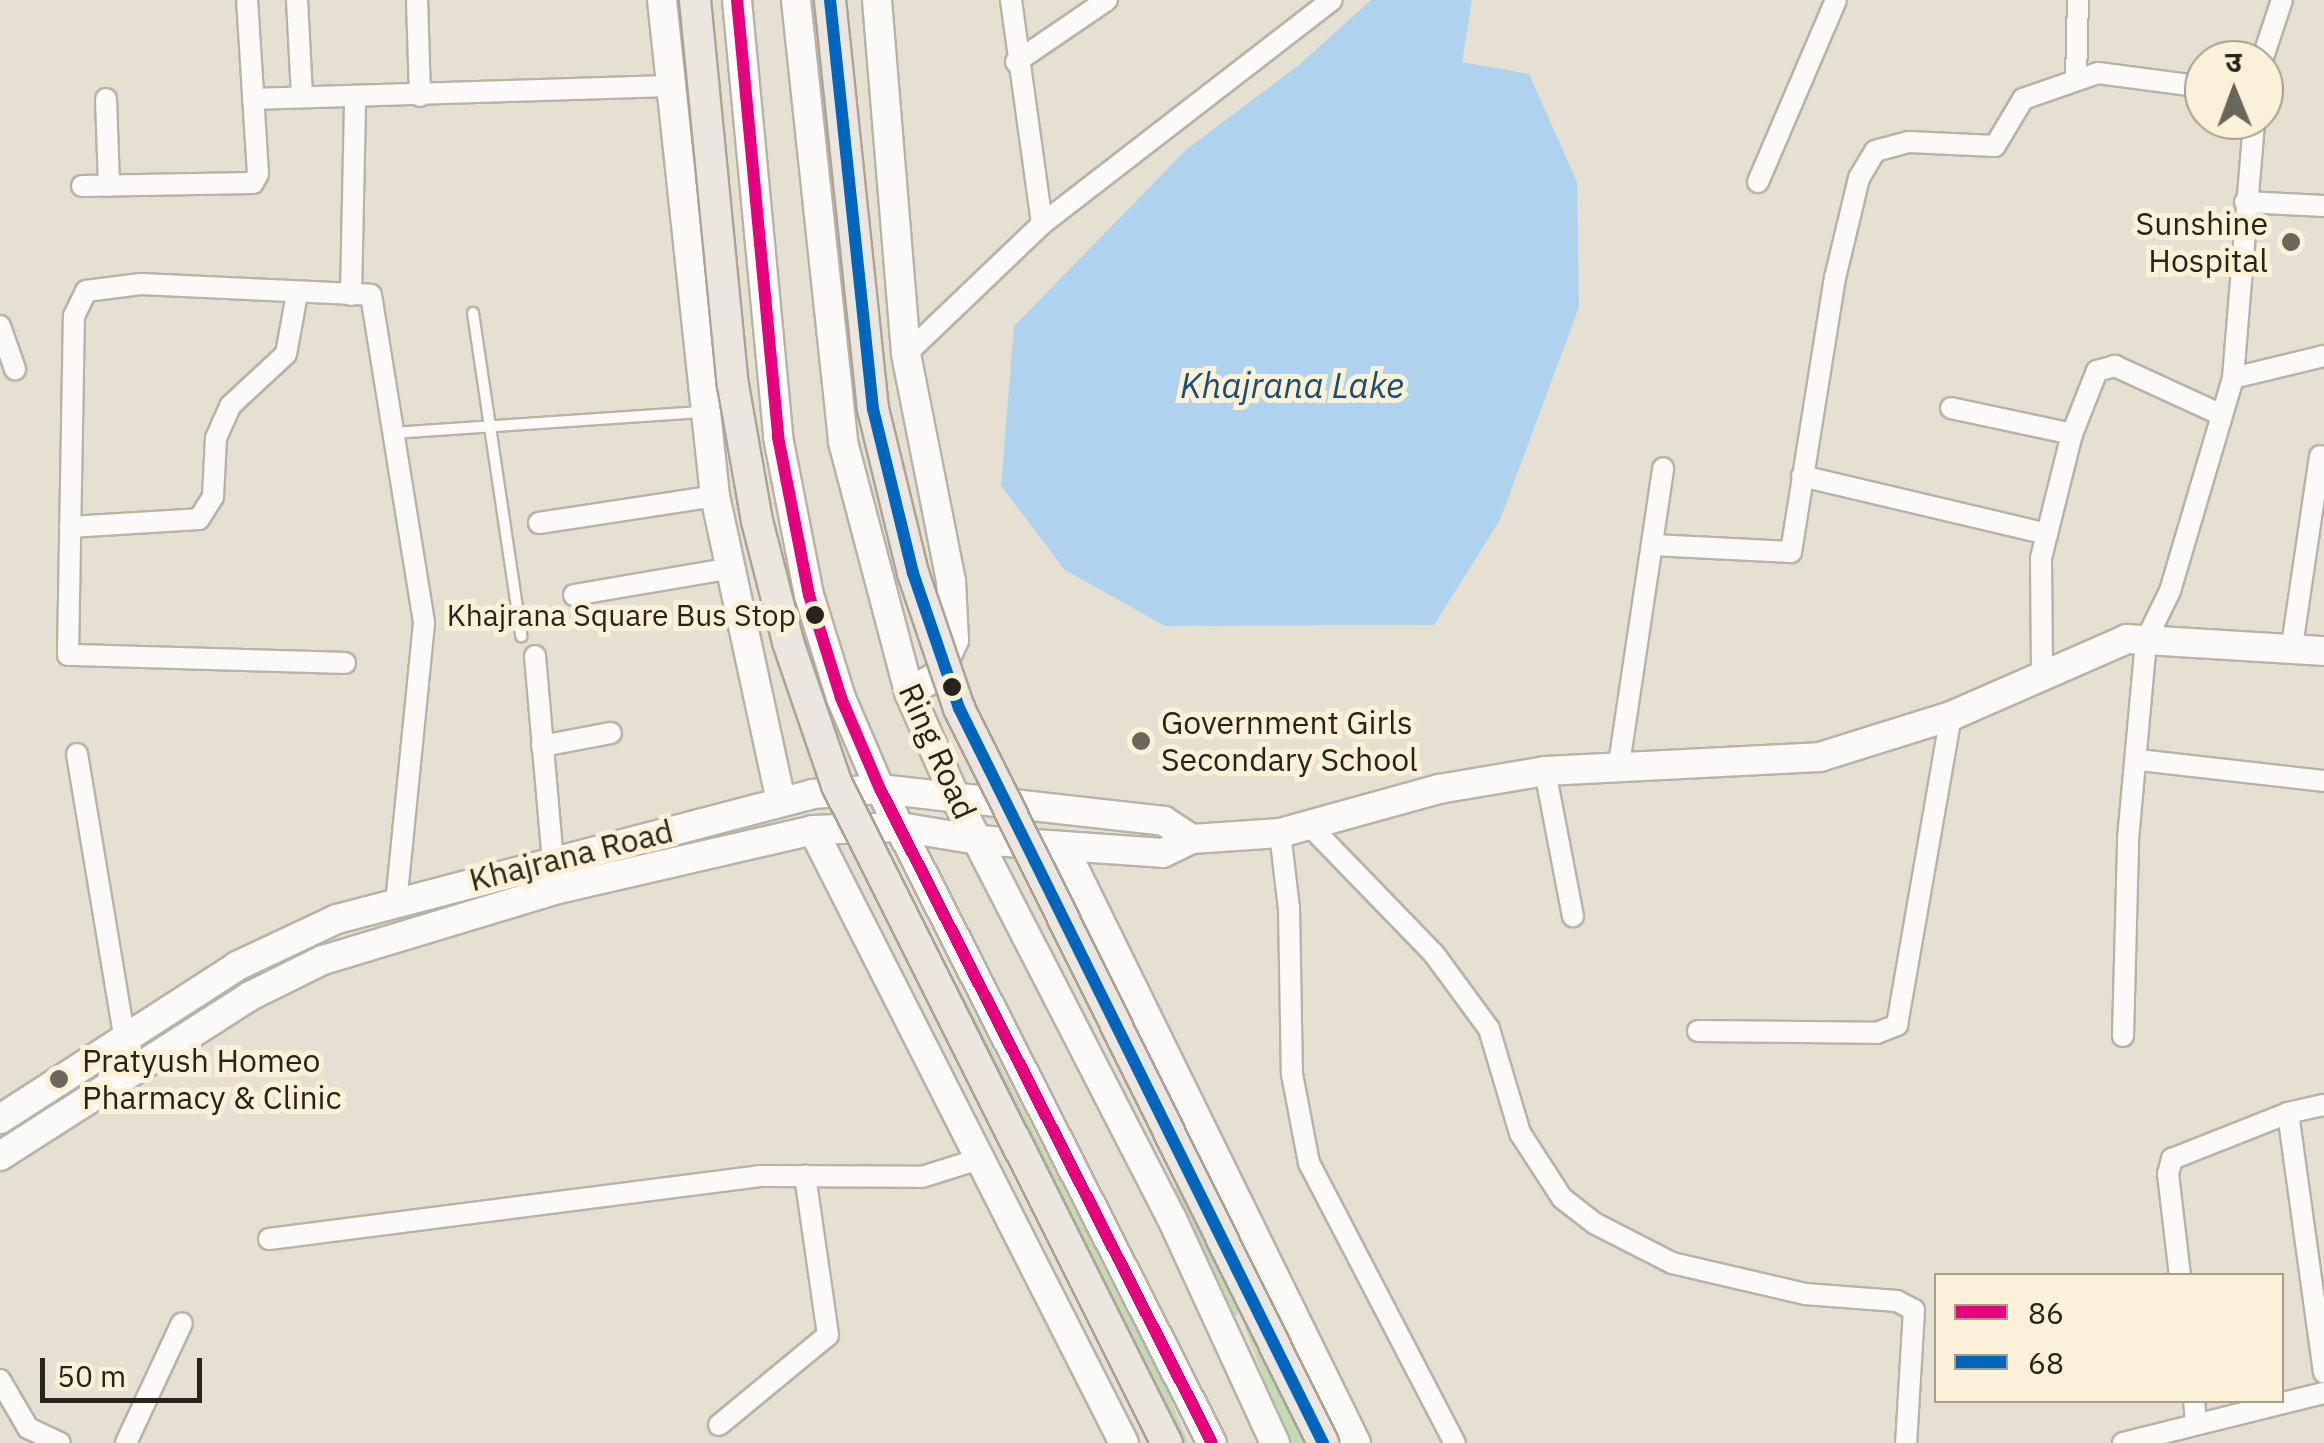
<!DOCTYPE html>
<meta charset="utf-8">
<style>
body{margin:0}
#map{position:relative;width:2324px;height:1443px;overflow:hidden;background:#e6e0d3;font-family:"IBM Plex Sans","Noto Sans Devanagari",sans-serif}
div>[style]{position:absolute}
.green>*{inset:0;background:#c4dab4}
.water>*{inset:0;background:#afd3ee}
.roads{filter:drop-shadow(2px 0 #b8b3a9) drop-shadow(-2px 0 #b8b3a9) drop-shadow(0 2px #b8b3a9) drop-shadow(0 -2px #b8b3a9)}
.lane>*{height:10px;margin:-5px;padding:0 5px;transform-origin:5px;border-radius:5px;background:#fbfaf8}
.street>*{height:20px;margin:-10px;padding:0 10px;transform-origin:10px;border-radius:10px;background:#fbfaf8}
.secondary>*{height:28px;margin:-14px;padding:0 14px;transform-origin:14px;border-radius:14px;background:#fbfaf8}
.bridges{filter:drop-shadow(2px 0 #aea296) drop-shadow(-2px 0 #aea296) drop-shadow(0 2px #aea296) drop-shadow(0 -2px #aea296)}
.primary-bridge>*{height:30px;margin:-15px;padding:0 15px;transform-origin:15px;border-radius:15px;background:#ece6e0}
.bus-1>*{height:12px;margin:-6px;padding:0 6px;transform-origin:6px;border-radius:6px;background:#e5007d}
.bus-2>*{height:12px;margin:-6px;padding:0 6px;transform-origin:6px;border-radius:6px;background:#0065bd}
.dots>*{width:28px;height:28px;translate:-50% -50%;box-sizing:border-box;border:5px solid #fbf1d8;border-radius:50%}
span{translate:-50% -50%;white-space:nowrap;text-align:center;line-height:1.15;-webkit-text-stroke:10px #fbf1d8;paint-order:stroke}
.bus-label{font-size:30px;color:#28241b}
.right{translate:-100% -50%;text-align:right}
.poi-label{font-size:32px;color:#28241b}
.left{translate:0 -50%;text-align:left}
.street-label{font-size:32px;color:#28241b}
.water-label{font-size:35px;color:#1c4d71;font-style:italic}
.legend{position:absolute;left:1934px;top:1273px;width:350px;height:130px;box-sizing:border-box;background:#fbf1d8;border:2px solid #a79f8c;margin:0;padding:12px 18px;list-style:none;font-size:30px;color:#28241b}
.legend li{display:flex;align-items:center;gap:20px;height:50px}
.legend b{width:50px;border:2px solid #a79f8c}
.north{position:absolute;left:2184px;top:40px;width:100px;height:100px;box-sizing:border-box;background:#fbf1d8;border:2px solid #a79f8c;border-radius:50%;rotate:359deg;font-size:28px;font-weight:700;line-height:40px;text-align:center;color:#28241b}
.north::after{content:'';display:block;margin:auto;width:35px;height:45px;background:#6a665b;clip-path:polygon(50% 0,100% 100%,50% 72%,0 100%)}
.scale{position:absolute;left:40px;top:1358px;width:162px;height:45px;box-sizing:border-box;border:5px solid #28241b;border-top:0;padding-left:12px;font-size:30px;line-height:35px;white-space:nowrap;color:#28241b;-webkit-text-stroke:8px #fbf1d8;paint-order:stroke}
</style>
<div id="map">
<div class="green">
<i style="clip-path:polygon(925px 972px,958px 985px,1162px 1377px,1188px 1443px,1148px 1443px)"></i>
<i style="clip-path:polygon(1209px 1173px,1269px 1300px,1228px 1320px,1167px 1192px)"></i>
<i style="clip-path:polygon(1274px 1315px,1326px 1443px,1287px 1443px,1245px 1327px)"></i>
</div>
<div class="water">
<i style="clip-path:polygon(1371px 0,1472px 0,1462px 62px,1529px 74px,1577px 182px,1579px 307px,1500px 520px,1434px 625px,1165px 626px,1065px 570px,1001px 486px,1014px 326px,1187px 149px,1299px 65px)"></i>
</div>
<div class="roads">
<div class="lane">
<i style="left:473px;top:313px;width:327px;rotate:81.5deg"></i>
<i style="left:394px;top:433px;width:310px;rotate:-3.9deg"></i>
</div>
<div class="street">
<i style="left:297px;top:0;width:97px;rotate:87deg"></i>
<i style="left:417px;top:0;width:96px;rotate:88.2deg"></i>
<i style="left:1011px;top:0;width:226px;rotate:82.1deg"></i>
<i style="left:2262px;top:60px;width:63px;rotate:-71.6deg"></i>
<i style="left:1016px;top:62px;width:110px;rotate:-34.3deg"></i>
<i style="left:2076px;top:80px;width:80px;rotate:-88.6deg"></i>
<i style="left:106px;top:99px;width:87px;rotate:88deg"></i>
<i style="left:253px;top:99px;width:415px;rotate:-1.8deg"></i>
<i style="left:1758px;top:182px;width:198px;rotate:-66.8deg"></i>
<i style="left:82px;top:186px;width:171px;rotate:-1deg"></i>
<i style="left:253px;top:183px;width:10px;rotate:-61deg"></i>
<i style="left:258px;top:174px;width:174px;rotate:-93.6deg"></i>
<i style="left:2245px;top:202px;width:79px;rotate:2.9deg"></i>
<i style="left:351px;top:295px;width:199px;rotate:-88.8deg"></i>
<i style="left:0;top:326px;width:46px;rotate:70.8deg"></i>
<i style="left:906px;top:354px;width:188px;rotate:-43.7deg"></i>
<i style="left:1042px;top:224px;width:366px;rotate:-37.7deg"></i>
<i style="left:2233px;top:378px;width:94px;rotate:-13.6deg"></i>
<i style="left:1951px;top:408px;width:124px;rotate:12.1deg"></i>
<i style="left:1802px;top:476px;width:252px;rotate:13.3deg"></i>
<i style="left:539px;top:523px;width:178px;rotate:-8.7deg"></i>
<i style="left:70px;top:527px;width:129px;rotate:-3.5deg"></i>
<i style="left:199px;top:519px;width:26px;rotate:-58deg"></i>
<i style="left:213px;top:497px;width:59px;rotate:-87.1deg"></i>
<i style="left:216px;top:438px;width:35px;rotate:-66deg"></i>
<i style="left:230px;top:406px;width:76px;rotate:-42.9deg"></i>
<i style="left:286px;top:354px;width:61px;rotate:-79.6deg"></i>
<i style="left:1653px;top:545px;width:138px;rotate:2.9deg"></i>
<i style="left:1791px;top:552px;width:278px;rotate:-80.9deg"></i>
<i style="left:1835px;top:278px;width:103px;rotate:-76.5deg"></i>
<i style="left:1859px;top:178px;width:31px;rotate:-59deg"></i>
<i style="left:1875px;top:151px;width:35px;rotate:-15deg"></i>
<i style="left:1909px;top:142px;width:86px;rotate:2.7deg"></i>
<i style="left:1995px;top:146px;width:55px;rotate:-59.2deg"></i>
<i style="left:2023px;top:99px;width:79px;rotate:-19.1deg"></i>
<i style="left:2098px;top:73px;width:107px;rotate:7.5deg"></i>
<i style="left:574px;top:595px;width:154px;rotate:-9.7deg"></i>
<i style="left:2292px;top:646px;width:192px;rotate:-81.6deg"></i>
<i style="left:535px;top:656px;width:217px;rotate:85deg"></i>
<i style="left:345px;top:663px;width:277px;rotate:-178.3deg"></i>
<i style="left:68px;top:655px;width:339px;rotate:-89deg"></i>
<i style="left:74px;top:316px;width:28px;rotate:-64deg"></i>
<i style="left:86px;top:291px;width:55px;rotate:-7.3deg"></i>
<i style="left:141px;top:284px;width:230px;rotate:2.7deg"></i>
<i style="left:371px;top:295px;width:332px;rotate:80.8deg"></i>
<i style="left:424px;top:623px;width:280px;rotate:95.7deg"></i>
<i style="left:2042px;top:673px;width:115px;rotate:-90.5deg"></i>
<i style="left:2041px;top:558px;width:128px;rotate:-76deg"></i>
<i style="left:2072px;top:434px;width:68px;rotate:-68.4deg"></i>
<i style="left:2097px;top:371px;width:19px;rotate:-16deg"></i>
<i style="left:2115px;top:366px;width:115px;rotate:24.6deg"></i>
<i style="left:542px;top:746px;width:70px;rotate:-10.7deg"></i>
<i style="left:77px;top:754px;width:321px;rotate:80.5deg"></i>
<i style="left:2139px;top:760px;width:186px;rotate:6.5deg"></i>
<i style="left:1619px;top:764px;width:299px;rotate:-81.5deg"></i>
<i style="left:1545px;top:771px;width:148px;rotate:79.1deg"></i>
<i style="left:1311px;top:827px;width:177px;rotate:45.9deg"></i>
<i style="left:1434px;top:954px;width:93px;rotate:53.7deg"></i>
<i style="left:1489px;top:1029px;width:109px;rotate:73.4deg"></i>
<i style="left:1520px;top:1133px;width:77px;rotate:57.1deg"></i>
<i style="left:1562px;top:1198px;width:41px;rotate:38deg"></i>
<i style="left:1594px;top:1223px;width:88px;rotate:27.1deg"></i>
<i style="left:1672px;top:1263px;width:137px;rotate:13.1deg"></i>
<i style="left:1805px;top:1294px;width:92px;rotate:4.4deg"></i>
<i style="left:1897px;top:1301px;width:19px;rotate:28deg"></i>
<i style="left:1914px;top:1310px;width:133px;rotate:93.4deg"></i>
<i style="left:1280px;top:833px;width:76px;rotate:83.2deg"></i>
<i style="left:1289px;top:908px;width:166px;rotate:89deg"></i>
<i style="left:1292px;top:1074px;width:91px;rotate:79.2deg"></i>
<i style="left:1309px;top:1163px;width:316px;rotate:62.5deg"></i>
<i style="left:1698px;top:1031px;width:179px;rotate:0.6deg"></i>
<i style="left:1877px;top:1033px;width:22px;rotate:-22deg"></i>
<i style="left:1897px;top:1025px;width:314px;rotate:-80.1deg"></i>
<i style="left:2123px;top:1036px;width:197px;rotate:-88.5deg"></i>
<i style="left:2128px;top:839px;width:200px;rotate:-84.8deg"></i>
<i style="left:2146px;top:640px;width:55px;rotate:-63.9deg"></i>
<i style="left:2170px;top:591px;width:222px;rotate:-73.5deg"></i>
<i style="left:2233px;top:378px;width:259px;rotate:-85.3deg"></i>
<i style="left:2288px;top:1113px;width:262px;rotate:82.1deg"></i>
<i style="left:269px;top:1239px;width:493px;rotate:-7.3deg"></i>
<i style="left:758px;top:1176px;width:164px;rotate:0.3deg"></i>
<i style="left:922px;top:1177px;width:63px;rotate:-17.6deg"></i>
<i style="left:2180px;top:1276px;width:103px;rotate:-96.7deg"></i>
<i style="left:2168px;top:1174px;width:16px;rotate:-75deg"></i>
<i style="left:2172px;top:1159px;width:125px;rotate:-21.6deg"></i>
<i style="left:2288px;top:1113px;width:37px;rotate:-13deg"></i>
<i style="left:0;top:1380px;width:56px;rotate:59.7deg"></i>
<i style="left:28px;top:1428px;width:35px;rotate:25deg"></i>
<i style="left:2194px;top:1400px;width:24px;rotate:85deg"></i>
<i style="left:719px;top:1425px;width:141px;rotate:-39.5deg"></i>
<i style="left:828px;top:1335px;width:161px;rotate:-98.2deg"></i>
<i style="left:126px;top:1443px;width:132px;rotate:-65deg"></i>
<i style="left:2123px;top:1443px;width:207px;rotate:-14deg"></i>
</div>
<div class="secondary">
<i style="left:662px;top:0;width:499px;rotate:83.9deg"></i>
<i style="left:715px;top:496px;width:312px;rotate:77.8deg"></i>
<i style="left:737px;top:0;width:439px;rotate:84.6deg"></i>
<i style="left:778px;top:437px;width:161px;rotate:78.9deg"></i>
<i style="left:809px;top:595px;width:108px;rotate:72.7deg"></i>
<i style="left:841px;top:698px;width:99px;rotate:66.8deg"></i>
<i style="left:880px;top:789px;width:733px;rotate:63.09deg"></i>
<i style="left:796px;top:0;width:444px;rotate:83.9deg"></i>
<i style="left:843px;top:442px;width:259px;rotate:75.2deg"></i>
<i style="left:909px;top:692px;width:115px;rotate:66.3deg"></i>
<i style="left:955px;top:797px;width:475px;rotate:62.8deg"></i>
<i style="left:1172px;top:1219px;width:247px;rotate:65.3deg"></i>
<i style="left:877px;top:0;width:355px;rotate:85.3deg"></i>
<i style="left:906px;top:354px;width:231px;rotate:78.8deg"></i>
<i style="left:951px;top:581px;width:59px;rotate:87.1deg"></i>
<i style="left:954px;top:640px;width:40px;rotate:115deg"></i>
<i style="left:937px;top:676px;width:32px;rotate:150deg"></i>
<i style="left:813px;top:830px;width:687px;rotate:63.1deg"></i>
<i style="left:1063px;top:846px;width:665px;rotate:63.86deg"></i>
<i style="left:0;top:1119px;width:282px;rotate:-32.8deg"></i>
<i style="left:237px;top:966px;width:110px;rotate:-25.2deg"></i>
<i style="left:337px;top:919px;width:491px;rotate:-14.7deg"></i>
<i style="left:812px;top:794px;width:68px;rotate:-4.2deg"></i>
<i style="left:880px;top:789px;width:286px;rotate:6.4deg"></i>
<i style="left:1164px;top:821px;width:33px;rotate:33deg"></i>
<i style="left:0;top:1156px;width:297px;rotate:-32.6deg"></i>
<i style="left:250px;top:996px;width:81px;rotate:-26.3deg"></i>
<i style="left:323px;top:960px;width:245px;rotate:-16.8deg"></i>
<i style="left:558px;top:889px;width:262px;rotate:-13deg"></i>
<i style="left:813px;top:830px;width:87px;rotate:-2deg"></i>
<i style="left:900px;top:827px;width:79px;rotate:9.5deg"></i>
<i style="left:978px;top:840px;width:185px;rotate:4deg"></i>
<i style="left:1163px;top:853px;width:32px;rotate:-26deg"></i>
<i style="left:1192px;top:839px;width:88px;rotate:-3.9deg"></i>
<i style="left:1280px;top:833px;width:165px;rotate:-15.5deg"></i>
<i style="left:1439px;top:789px;width:108px;rotate:-9.6deg"></i>
<i style="left:1545px;top:771px;width:275px;rotate:-2.9deg"></i>
<i style="left:1820px;top:757px;width:137px;rotate:-17.4deg"></i>
<i style="left:1951px;top:716px;width:192px;rotate:-23.6deg"></i>
<i style="left:2127px;top:639px;width:197px;rotate:3.5deg"></i>
</div>
</div>
<div class="bridges">
<div class="primary-bridge">
<i style="left:695px;top:0;width:387px;rotate:84.4deg"></i>
<i style="left:733px;top:385px;width:138px;rotate:80deg"></i>
<i style="left:757px;top:521px;width:125px;rotate:75.6deg"></i>
<i style="left:788px;top:642px;width:151px;rotate:71.1deg"></i>
<i style="left:837px;top:785px;width:736px;rotate:63.37deg"></i>
<i style="left:830px;top:0;width:411px;rotate:84deg"></i>
<i style="left:873px;top:409px;width:169px;rotate:76.3deg"></i>
<i style="left:913px;top:573px;width:143px;rotate:71.2deg"></i>
<i style="left:959px;top:708px;width:820px;rotate:63.65deg"></i>
</div>
</div>
<div class="bus-1">
<i style="left:737px;top:0;width:439px;rotate:84.6deg"></i>
<i style="left:778px;top:437px;width:161px;rotate:78.9deg"></i>
<i style="left:809px;top:595px;width:108px;rotate:72.7deg"></i>
<i style="left:841px;top:698px;width:99px;rotate:66.8deg"></i>
<i style="left:880px;top:789px;width:733px;rotate:63.09deg"></i>
</div>
<div class="bus-2">
<i style="left:830px;top:0;width:411px;rotate:84deg"></i>
<i style="left:873px;top:409px;width:169px;rotate:76.3deg"></i>
<i style="left:913px;top:573px;width:143px;rotate:71.2deg"></i>
<i style="left:959px;top:708px;width:820px;rotate:63.65deg"></i>
</div>
<div class="dots">
<i style="left:2291px;top:242px;background:#6a665b"></i>
<i style="left:815px;top:615px;background:#28241b"></i>
<i style="left:952px;top:687px;background:#28241b"></i>
<i style="left:1141px;top:741px;background:#6a665b"></i>
<i style="left:59px;top:1079px;background:#6a665b"></i>
</div>
<div class="bus-label">
<span class="right" style="left:796px;top:615px">Khajrana Square Bus Stop</span>
</div>
<div class="poi-label">
<span class="right" style="left:2268px;top:242px">Sunshine<br>Hospital</span>
<span class="left" style="left:1161px;top:741px">Government Girls<br>Secondary School</span>
<span class="left" style="left:82px;top:1079px">Pratyush Homeo<br>Pharmacy &amp; Clinic</span>
</div>
<div class="street-label">
<span style="left:938px;top:751px;rotate:66deg">Ring Road</span>
<span style="left:571px;top:855px;rotate:-14deg">Khajrana Road</span>
</div>
<div class="water-label">
<span style="left:1292px;top:385px">Khajrana Lake</span>
</div>
<ul class="legend">
<li><b style="height:12px;background:#e5007d"></b>86</li>
<li><b style="height:12px;background:#0065bd"></b>68</li>
</ul>
<div class="north">उ</div>
<div class="scale">50 m</div>
</div>
